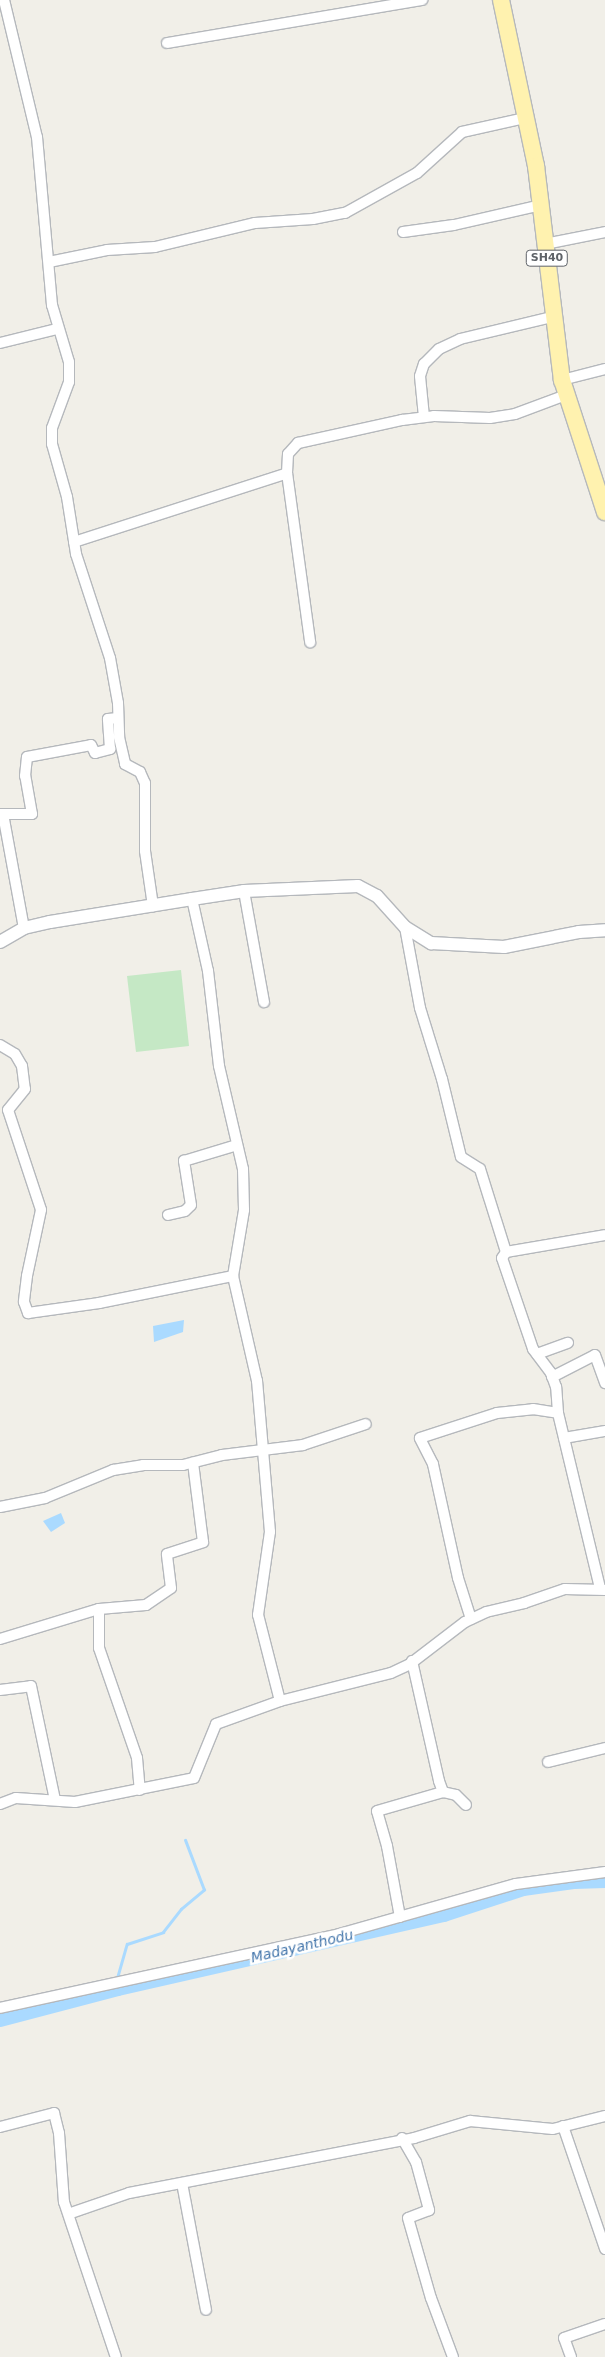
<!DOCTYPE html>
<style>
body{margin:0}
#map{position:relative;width:605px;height:2357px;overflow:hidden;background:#f1efe8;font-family:"DejaVu Sans",sans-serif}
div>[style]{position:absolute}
.green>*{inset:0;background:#c5e8c5}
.water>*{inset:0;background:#aadaff}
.stream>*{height:2.5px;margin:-1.25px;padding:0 1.25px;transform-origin:1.25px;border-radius:1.25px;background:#aadaff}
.river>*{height:16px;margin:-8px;padding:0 8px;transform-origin:8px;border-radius:8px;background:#aadaff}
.roads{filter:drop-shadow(1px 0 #b5b8bc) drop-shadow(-1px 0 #b5b8bc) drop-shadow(0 1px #b5b8bc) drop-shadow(0 -1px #b5b8bc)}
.minor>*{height:10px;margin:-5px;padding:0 5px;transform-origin:5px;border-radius:5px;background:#fff}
.tertiary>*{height:12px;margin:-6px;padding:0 6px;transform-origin:6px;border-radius:6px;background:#fff}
.primary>*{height:16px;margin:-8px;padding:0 8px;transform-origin:8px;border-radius:8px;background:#fff2af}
span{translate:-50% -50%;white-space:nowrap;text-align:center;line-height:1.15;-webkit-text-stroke:5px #fff;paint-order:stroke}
.shield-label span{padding:1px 4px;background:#fff;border:1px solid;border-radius:4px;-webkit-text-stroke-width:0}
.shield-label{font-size:11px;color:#5f6368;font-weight:700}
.water-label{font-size:14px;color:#4174aa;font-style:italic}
</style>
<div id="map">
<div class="green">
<i style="clip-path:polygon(181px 970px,189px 1046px,136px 1052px,127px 976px)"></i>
</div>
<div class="water">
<i style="clip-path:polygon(184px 1320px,183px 1332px,154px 1342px,153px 1326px)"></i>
<i style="clip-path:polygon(61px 1513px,65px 1523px,51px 1532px,43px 1521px)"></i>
</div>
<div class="stream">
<i style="left:117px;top:1978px;width:35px;rotate:-74deg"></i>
<i style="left:127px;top:1944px;width:38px;rotate:-18deg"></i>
<i style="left:163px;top:1932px;width:29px;rotate:-52deg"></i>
<i style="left:181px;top:1909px;width:30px;rotate:-40deg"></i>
<i style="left:204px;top:1890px;width:53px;rotate:-110.8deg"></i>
</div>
<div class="river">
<i style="left:0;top:2019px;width:122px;rotate:-14.7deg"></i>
<i style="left:118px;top:1988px;width:334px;rotate:-12.8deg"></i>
<i style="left:444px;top:1914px;width:83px;rotate:-18.2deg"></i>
<i style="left:523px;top:1888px;width:51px;rotate:-7.8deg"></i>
<i style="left:574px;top:1881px;width:31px;rotate:-2deg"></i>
</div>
<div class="roads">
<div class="minor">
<i style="left:4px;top:0;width:141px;rotate:76.5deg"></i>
<i style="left:37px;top:137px;width:169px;rotate:84.9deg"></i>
<i style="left:52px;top:305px;width:59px;rotate:73.4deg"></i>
<i style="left:69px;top:362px;width:20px;rotate:90deg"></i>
<i style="left:69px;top:382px;width:49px;rotate:110.3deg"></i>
<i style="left:52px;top:428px;width:16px;rotate:90deg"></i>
<i style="left:52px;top:444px;width:55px;rotate:74.2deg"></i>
<i style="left:67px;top:497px;width:58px;rotate:81deg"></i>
<i style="left:76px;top:554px;width:109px;rotate:71.9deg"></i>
<i style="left:110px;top:658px;width:46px;rotate:79.9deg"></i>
<i style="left:118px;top:703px;width:34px;rotate:88deg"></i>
<i style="left:119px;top:737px;width:28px;rotate:77deg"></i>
<i style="left:125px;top:764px;width:17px;rotate:28deg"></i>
<i style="left:140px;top:772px;width:12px;rotate:66deg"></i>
<i style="left:145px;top:783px;width:68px;rotate:90deg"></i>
<i style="left:145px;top:851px;width:56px;rotate:81.7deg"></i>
<i style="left:167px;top:43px;width:259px;rotate:-9.6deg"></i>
<i style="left:403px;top:232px;width:51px;rotate:-7.8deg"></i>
<i style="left:454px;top:225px;width:89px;rotate:-12.9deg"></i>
<i style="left:545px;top:244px;width:61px;rotate:-11.3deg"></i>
<i style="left:49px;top:262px;width:59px;rotate:-11.7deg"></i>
<i style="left:107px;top:250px;width:48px;rotate:-3.6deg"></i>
<i style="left:155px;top:247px;width:103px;rotate:-13.5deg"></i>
<i style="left:255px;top:223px;width:58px;rotate:-3.9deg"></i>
<i style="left:313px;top:219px;width:33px;rotate:-11deg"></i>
<i style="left:345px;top:213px;width:82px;rotate:-29.1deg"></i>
<i style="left:417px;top:173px;width:61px;rotate:-42.3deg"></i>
<i style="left:462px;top:132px;width:65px;rotate:-12.5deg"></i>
<i style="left:0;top:343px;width:59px;rotate:-13.8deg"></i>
<i style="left:562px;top:380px;width:44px;rotate:-14.3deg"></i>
<i style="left:424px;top:417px;width:41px;rotate:-95.6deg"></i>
<i style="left:420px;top:376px;width:13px;rotate:-72deg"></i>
<i style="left:424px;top:364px;width:21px;rotate:-45deg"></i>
<i style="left:439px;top:349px;width:23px;rotate:-25deg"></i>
<i style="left:460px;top:339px;width:95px;rotate:-13.4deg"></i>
<i style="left:287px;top:473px;width:171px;rotate:82.2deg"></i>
<i style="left:74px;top:542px;width:224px;rotate:-17.9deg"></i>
<i style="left:287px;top:473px;width:19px;rotate:-87deg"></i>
<i style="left:288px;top:454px;width:15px;rotate:-48deg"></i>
<i style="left:298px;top:443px;width:107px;rotate:-12.5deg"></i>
<i style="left:402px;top:420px;width:32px;rotate:-7deg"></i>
<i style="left:434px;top:416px;width:56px;rotate:2deg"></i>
<i style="left:490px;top:418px;width:25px;rotate:-9deg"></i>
<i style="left:515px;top:414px;width:54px;rotate:-20.4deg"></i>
<i style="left:0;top:814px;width:32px"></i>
<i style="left:32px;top:814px;width:39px;rotate:-100deg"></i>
<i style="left:25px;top:776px;width:19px;rotate:-84deg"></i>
<i style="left:27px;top:757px;width:65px;rotate:-10.6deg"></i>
<i style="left:91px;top:745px;width:9px;rotate:63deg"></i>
<i style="left:95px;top:753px;width:16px;rotate:-15deg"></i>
<i style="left:110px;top:749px;width:30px;rotate:-94deg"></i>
<i style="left:108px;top:719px;width:10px;rotate:-6deg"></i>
<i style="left:3px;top:814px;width:116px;rotate:79.6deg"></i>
<i style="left:244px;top:891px;width:113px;rotate:79.8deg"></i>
<i style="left:405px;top:927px;width:82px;rotate:79.5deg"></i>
<i style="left:420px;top:1008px;width:74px;rotate:72.8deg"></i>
<i style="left:442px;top:1079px;width:80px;rotate:76.3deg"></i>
<i style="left:461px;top:1157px;width:22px;rotate:32deg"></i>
<i style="left:480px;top:1169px;width:87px;rotate:72.6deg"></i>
<i style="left:0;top:1045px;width:17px;rotate:31deg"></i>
<i style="left:15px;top:1054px;width:14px;rotate:60deg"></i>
<i style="left:22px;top:1066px;width:23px;rotate:83deg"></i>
<i style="left:25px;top:1089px;width:27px;rotate:129deg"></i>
<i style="left:8px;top:1110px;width:105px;rotate:71.7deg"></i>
<i style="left:41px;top:1210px;width:67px;rotate:102deg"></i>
<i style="left:27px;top:1276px;width:26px;rotate:97deg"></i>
<i style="left:24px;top:1302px;width:12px;rotate:70deg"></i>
<i style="left:28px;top:1313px;width:72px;rotate:-8deg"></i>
<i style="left:99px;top:1303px;width:137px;rotate:-11.4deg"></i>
<i style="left:168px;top:1215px;width:17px;rotate:-13deg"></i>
<i style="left:185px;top:1211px;width:8px;rotate:-45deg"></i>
<i style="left:191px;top:1205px;width:45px;rotate:-99deg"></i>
<i style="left:184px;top:1161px;width:55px;rotate:-16.8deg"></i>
<i style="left:537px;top:1354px;width:33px;rotate:-20deg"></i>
<i style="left:552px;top:1377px;width:48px;rotate:-27.1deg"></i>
<i style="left:595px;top:1355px;width:30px;rotate:70deg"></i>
<i style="left:564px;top:1438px;width:42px;rotate:-9.7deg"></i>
<i style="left:0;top:1507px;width:46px;rotate:-11.3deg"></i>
<i style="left:45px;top:1498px;width:74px;rotate:-22.4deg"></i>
<i style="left:113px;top:1470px;width:30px;rotate:-9deg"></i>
<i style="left:143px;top:1465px;width:40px"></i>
<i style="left:183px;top:1465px;width:40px;rotate:-14.4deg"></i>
<i style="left:222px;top:1455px;width:82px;rotate:-7deg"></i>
<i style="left:303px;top:1445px;width:66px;rotate:-18.4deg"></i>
<i style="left:600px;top:1588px;width:180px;rotate:-103.5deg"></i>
<i style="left:558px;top:1413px;width:26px;rotate:-94deg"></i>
<i style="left:556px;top:1387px;width:15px;rotate:-110deg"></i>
<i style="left:551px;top:1373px;width:30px;rotate:-127deg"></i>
<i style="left:533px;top:1349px;width:96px;rotate:-108.8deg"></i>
<i style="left:502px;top:1258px;width:7px;rotate:-56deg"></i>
<i style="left:506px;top:1252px;width:100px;rotate:-9.7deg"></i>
<i style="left:99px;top:1609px;width:39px;rotate:90deg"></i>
<i style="left:99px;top:1648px;width:116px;rotate:70.9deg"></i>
<i style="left:137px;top:1758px;width:32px;rotate:85deg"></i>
<i style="left:471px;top:1619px;width:43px;rotate:-107.6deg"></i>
<i style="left:458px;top:1578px;width:117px;rotate:-102.4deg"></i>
<i style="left:433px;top:1464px;width:29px;rotate:-117deg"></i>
<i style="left:420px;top:1438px;width:81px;rotate:-18deg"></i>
<i style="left:497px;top:1413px;width:36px;rotate:-6deg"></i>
<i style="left:533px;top:1409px;width:25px;rotate:9deg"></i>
<i style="left:0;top:1639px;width:103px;rotate:-16.9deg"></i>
<i style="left:99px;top:1609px;width:47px;rotate:-4.9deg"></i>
<i style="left:146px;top:1605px;width:30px;rotate:-34deg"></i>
<i style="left:171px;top:1588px;width:34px;rotate:-97deg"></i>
<i style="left:167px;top:1554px;width:38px;rotate:-18deg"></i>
<i style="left:203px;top:1542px;width:80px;rotate:-97.2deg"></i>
<i style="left:412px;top:1661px;width:123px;rotate:77.3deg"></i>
<i style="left:439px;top:1781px;width:12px;rotate:70deg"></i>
<i style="left:443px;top:1792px;width:13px;rotate:13deg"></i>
<i style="left:456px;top:1795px;width:14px;rotate:45deg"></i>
<i style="left:0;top:1690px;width:31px;rotate:-7deg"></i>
<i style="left:31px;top:1686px;width:116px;rotate:78.1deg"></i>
<i style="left:280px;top:1701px;width:114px;rotate:-14.2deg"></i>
<i style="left:391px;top:1673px;width:21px;rotate:-25deg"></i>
<i style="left:410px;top:1664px;width:69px;rotate:-37.4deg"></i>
<i style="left:465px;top:1622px;width:23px;rotate:-25deg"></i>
<i style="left:486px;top:1612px;width:39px;rotate:-13deg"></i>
<i style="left:524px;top:1603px;width:43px;rotate:-18.9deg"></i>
<i style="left:565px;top:1589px;width:40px;rotate:1.4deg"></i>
<i style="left:548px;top:1762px;width:59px;rotate:-13.8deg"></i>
<i style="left:0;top:1804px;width:17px;rotate:-21deg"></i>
<i style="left:16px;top:1798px;width:59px;rotate:3.9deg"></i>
<i style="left:75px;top:1802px;width:121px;rotate:-11.4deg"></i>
<i style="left:194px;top:1778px;width:58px;rotate:-67.8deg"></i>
<i style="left:216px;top:1724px;width:68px;rotate:-19.8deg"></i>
<i style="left:280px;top:1701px;width:89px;rotate:-104.3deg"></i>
<i style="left:258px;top:1615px;width:84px;rotate:-81.8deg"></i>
<i style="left:270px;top:1532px;width:152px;rotate:-94.9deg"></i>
<i style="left:257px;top:1381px;width:108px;rotate:-102.9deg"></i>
<i style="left:233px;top:1276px;width:67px;rotate:-80.5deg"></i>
<i style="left:244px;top:1210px;width:41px;rotate:-91.4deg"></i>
<i style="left:243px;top:1169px;width:106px;rotate:-103.1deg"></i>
<i style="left:219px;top:1066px;width:96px;rotate:-96.6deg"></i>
<i style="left:208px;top:971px;width:74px;rotate:-102.5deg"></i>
<i style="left:400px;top:1917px;width:72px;rotate:-100.4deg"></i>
<i style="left:387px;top:1846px;width:36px;rotate:-106deg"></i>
<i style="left:377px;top:1811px;width:69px;rotate:-16.1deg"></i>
<i style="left:0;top:2008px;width:347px;rotate:-12.3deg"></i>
<i style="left:339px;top:1934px;width:184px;rotate:-15.8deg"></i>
<i style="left:516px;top:1884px;width:90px;rotate:-7.7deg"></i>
<i style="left:563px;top:2126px;width:130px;rotate:71.1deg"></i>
<i style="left:0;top:2127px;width:56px;rotate:-14.5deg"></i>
<i style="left:54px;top:2113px;width:21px;rotate:76deg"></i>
<i style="left:59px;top:2133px;width:69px;rotate:85.9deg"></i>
<i style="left:64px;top:2202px;width:163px;rotate:71.5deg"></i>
<i style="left:402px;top:2138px;width:28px;rotate:60deg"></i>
<i style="left:416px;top:2162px;width:50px;rotate:74.8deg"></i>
<i style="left:429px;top:2210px;width:22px;rotate:159deg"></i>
<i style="left:408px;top:2218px;width:83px;rotate:74deg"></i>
<i style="left:431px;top:2298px;width:63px;rotate:69.6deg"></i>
<i style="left:182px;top:2183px;width:129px;rotate:79.3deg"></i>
<i style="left:71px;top:2213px;width:61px;rotate:-19deg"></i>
<i style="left:129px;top:2193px;width:290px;rotate:-10.9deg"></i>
<i style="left:414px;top:2138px;width:59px;rotate:-16.9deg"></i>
<i style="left:470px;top:2121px;width:83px;rotate:5.5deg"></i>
<i style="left:553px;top:2129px;width:54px;rotate:-14deg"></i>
<i style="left:571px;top:2357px;width:20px;rotate:-110deg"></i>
<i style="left:564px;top:2338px;width:43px;rotate:-18.9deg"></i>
</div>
<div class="tertiary">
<i style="left:0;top:942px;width:28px;rotate:-30deg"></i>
<i style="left:24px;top:928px;width:27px;rotate:-13deg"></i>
<i style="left:50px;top:922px;width:144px;rotate:-9.2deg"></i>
<i style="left:192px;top:899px;width:53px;rotate:-8.7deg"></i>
<i style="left:244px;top:891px;width:114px;rotate:-2.5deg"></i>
<i style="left:358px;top:886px;width:21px;rotate:28deg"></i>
<i style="left:377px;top:896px;width:42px;rotate:47.9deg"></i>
<i style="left:405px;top:927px;width:31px;rotate:32deg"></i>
<i style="left:431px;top:943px;width:73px;rotate:3.1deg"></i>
<i style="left:504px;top:947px;width:76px;rotate:-11.3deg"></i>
<i style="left:579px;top:932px;width:26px;rotate:-4deg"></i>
</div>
<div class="primary">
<i style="left:501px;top:0;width:170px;rotate:78.1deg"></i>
<i style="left:536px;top:166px;width:216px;rotate:83.1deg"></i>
<i style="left:562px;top:380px;width:139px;rotate:72deg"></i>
</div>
</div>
<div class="shield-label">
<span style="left:547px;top:258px">SH40</span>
</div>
<div class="water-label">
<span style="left:302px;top:1946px;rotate:-13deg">Madayanthodu</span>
</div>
</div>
